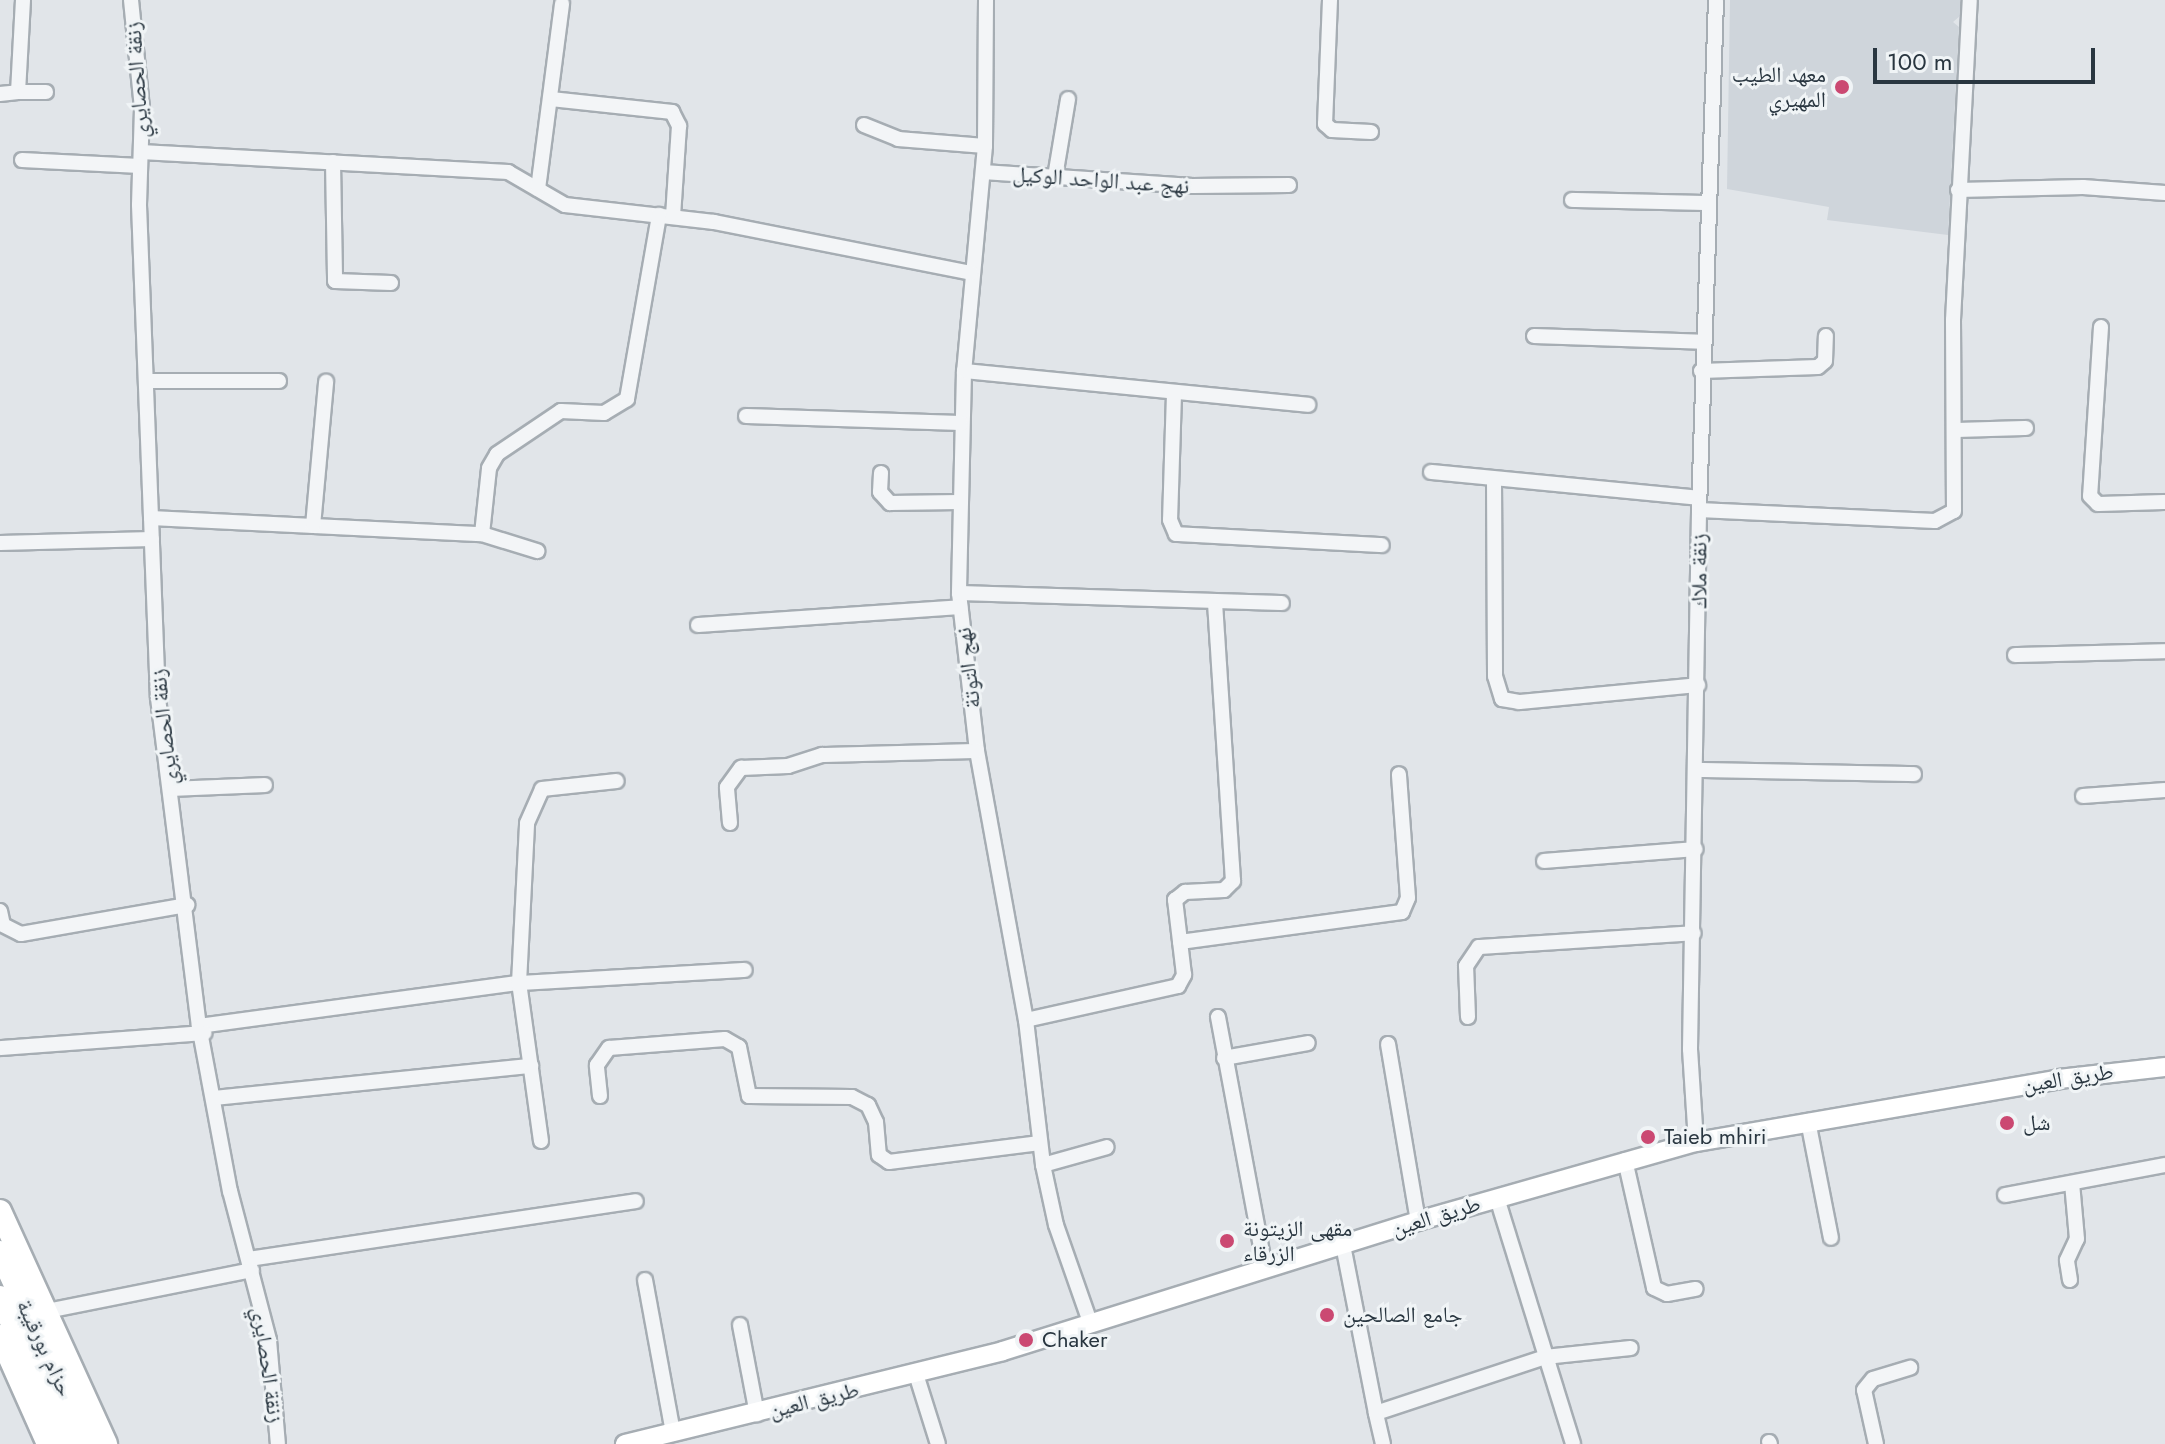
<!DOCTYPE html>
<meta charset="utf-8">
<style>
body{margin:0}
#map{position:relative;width:2165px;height:1444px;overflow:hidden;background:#e1e5e9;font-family:Jost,"Noto Naskh Arabic",sans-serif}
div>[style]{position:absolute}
.built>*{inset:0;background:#cfd5db}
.roads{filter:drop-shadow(2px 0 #a6adb3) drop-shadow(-2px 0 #a6adb3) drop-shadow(0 2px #a6adb3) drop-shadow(0 -2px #a6adb3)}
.minor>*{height:14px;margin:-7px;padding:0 7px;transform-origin:7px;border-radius:7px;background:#f3f5f7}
.major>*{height:18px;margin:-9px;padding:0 9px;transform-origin:9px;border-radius:9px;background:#fff}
.highway>*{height:22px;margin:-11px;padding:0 11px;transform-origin:11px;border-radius:11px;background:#fff}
.dots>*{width:22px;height:22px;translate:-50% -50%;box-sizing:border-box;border:4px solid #f0f4f6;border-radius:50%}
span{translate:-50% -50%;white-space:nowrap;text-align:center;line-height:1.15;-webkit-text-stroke:6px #f0f4f6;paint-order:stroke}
.poi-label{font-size:22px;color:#293640}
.right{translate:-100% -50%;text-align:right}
.left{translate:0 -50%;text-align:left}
.street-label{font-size:22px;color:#293640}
.scale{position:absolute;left:1873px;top:48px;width:222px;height:36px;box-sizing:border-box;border:4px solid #293640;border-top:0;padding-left:10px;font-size:24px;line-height:28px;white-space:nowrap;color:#293640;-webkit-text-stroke:6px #f0f4f6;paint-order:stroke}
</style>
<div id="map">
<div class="built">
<i style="clip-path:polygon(1730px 0,1961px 0,1960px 16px,1953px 22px,1959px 27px,1948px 235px,1827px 220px,1829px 207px,1727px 189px)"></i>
</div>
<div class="roads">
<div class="minor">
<i style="left:23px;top:0;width:92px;rotate:93.1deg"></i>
<i style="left:18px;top:92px;width:28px"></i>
<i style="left:131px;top:0;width:110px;rotate:84.2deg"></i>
<i style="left:142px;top:109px;width:96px;rotate:91.8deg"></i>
<i style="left:139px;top:205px;width:493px;rotate:87.8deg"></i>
<i style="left:158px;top:698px;width:331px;rotate:82.9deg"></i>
<i style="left:199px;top:1026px;width:168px;rotate:79.4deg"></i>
<i style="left:230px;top:1191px;width:154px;rotate:75.3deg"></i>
<i style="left:269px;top:1340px;width:104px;rotate:85.1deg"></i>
<i style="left:986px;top:0;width:146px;rotate:90.4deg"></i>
<i style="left:985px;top:146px;width:226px;rotate:95.3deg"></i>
<i style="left:964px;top:371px;width:222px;rotate:91.3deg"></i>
<i style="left:959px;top:593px;width:159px;rotate:83.5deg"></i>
<i style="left:977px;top:751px;width:273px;rotate:79.7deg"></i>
<i style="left:1026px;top:1020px;width:146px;rotate:83.3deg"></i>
<i style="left:1043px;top:1165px;width:61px;rotate:77.8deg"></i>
<i style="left:1056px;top:1225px;width:106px;rotate:70.7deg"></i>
<i style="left:1330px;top:0;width:124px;rotate:92.3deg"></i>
<i style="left:1325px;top:124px;width:9px;rotate:41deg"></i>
<i style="left:1332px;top:130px;width:39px;rotate:3deg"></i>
<i style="left:0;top:94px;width:18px;rotate:-6deg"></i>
<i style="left:551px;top:99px;width:122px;rotate:6.1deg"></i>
<i style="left:672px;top:112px;width:16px;rotate:63deg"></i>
<i style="left:679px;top:126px;width:91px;rotate:93.8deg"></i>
<i style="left:864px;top:125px;width:37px;rotate:22deg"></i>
<i style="left:898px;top:139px;width:87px;rotate:4.6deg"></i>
<i style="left:141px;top:152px;width:368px;rotate:3.1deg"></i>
<i style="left:508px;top:172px;width:66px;rotate:30.1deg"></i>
<i style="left:565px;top:205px;width:150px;rotate:6.5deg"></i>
<i style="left:714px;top:222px;width:262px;rotate:11.2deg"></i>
<i style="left:22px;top:160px;width:118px;rotate:2.9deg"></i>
<i style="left:333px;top:162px;width:119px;rotate:89deg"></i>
<i style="left:335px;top:281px;width:56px;rotate:2deg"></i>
<i style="left:983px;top:172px;width:210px;rotate:3.8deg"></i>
<i style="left:1193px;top:186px;width:96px;rotate:-0.6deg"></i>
<i style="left:1055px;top:177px;width:79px;rotate:-80.5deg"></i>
<i style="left:538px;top:189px;width:187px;rotate:-82.6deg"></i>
<i style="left:1958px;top:190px;width:125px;rotate:-1.4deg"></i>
<i style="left:2083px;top:187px;width:82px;rotate:4.2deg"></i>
<i style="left:1572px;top:200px;width:136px;rotate:1.3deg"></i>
<i style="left:2101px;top:327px;width:169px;rotate:93.7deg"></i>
<i style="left:2090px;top:496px;width:11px;rotate:45deg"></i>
<i style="left:2098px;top:504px;width:67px;rotate:-1.7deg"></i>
<i style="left:1534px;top:336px;width:168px;rotate:2deg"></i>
<i style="left:964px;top:371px;width:346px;rotate:5.6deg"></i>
<i style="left:1701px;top:371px;width:117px;rotate:-2deg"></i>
<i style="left:1818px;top:367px;width:9px;rotate:-41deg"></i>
<i style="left:1825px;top:361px;width:25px;rotate:-88deg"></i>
<i style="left:146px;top:381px;width:133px"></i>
<i style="left:1174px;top:394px;width:126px;rotate:91.8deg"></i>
<i style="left:1170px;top:520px;width:15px;rotate:67deg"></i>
<i style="left:1176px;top:534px;width:206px;rotate:3.1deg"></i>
<i style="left:746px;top:416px;width:215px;rotate:1.9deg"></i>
<i style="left:1955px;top:430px;width:71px;rotate:-1.6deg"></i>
<i style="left:1431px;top:472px;width:269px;rotate:5.5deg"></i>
<i style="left:881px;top:473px;width:19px;rotate:93deg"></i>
<i style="left:880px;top:492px;width:15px;rotate:48deg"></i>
<i style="left:890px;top:503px;width:69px;rotate:-0.8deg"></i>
<i style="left:1494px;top:480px;width:196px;rotate:89.7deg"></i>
<i style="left:1495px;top:676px;width:24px;rotate:73deg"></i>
<i style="left:1502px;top:699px;width:17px;rotate:10deg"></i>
<i style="left:1519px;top:702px;width:180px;rotate:-5.4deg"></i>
<i style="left:1699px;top:510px;width:236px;rotate:2.7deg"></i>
<i style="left:1935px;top:521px;width:21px;rotate:-28deg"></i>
<i style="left:1954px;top:511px;width:191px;rotate:-90.3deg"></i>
<i style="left:1953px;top:320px;width:320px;rotate:-87deg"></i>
<i style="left:151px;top:518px;width:331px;rotate:2.8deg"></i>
<i style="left:482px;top:534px;width:58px;rotate:17.2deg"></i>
<i style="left:313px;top:526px;width:145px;rotate:-84.8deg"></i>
<i style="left:482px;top:534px;width:66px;rotate:-83.9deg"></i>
<i style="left:489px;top:468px;width:16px;rotate:-60deg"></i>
<i style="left:497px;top:454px;width:77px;rotate:-33.9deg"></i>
<i style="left:561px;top:411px;width:43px;rotate:2.7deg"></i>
<i style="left:604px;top:413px;width:27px;rotate:-31deg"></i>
<i style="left:627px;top:399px;width:187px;rotate:-80.1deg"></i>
<i style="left:0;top:543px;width:152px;rotate:-1.5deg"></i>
<i style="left:959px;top:593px;width:323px;rotate:1.8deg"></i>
<i style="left:698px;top:625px;width:263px;rotate:-3.9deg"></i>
<i style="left:2015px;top:655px;width:150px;rotate:-1.5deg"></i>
<i style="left:1698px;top:770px;width:216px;rotate:1.1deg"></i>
<i style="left:171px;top:789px;width:94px;rotate:-2.4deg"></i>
<i style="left:2083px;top:796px;width:82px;rotate:-4.2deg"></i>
<i style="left:730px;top:823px;width:36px;rotate:-95deg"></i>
<i style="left:727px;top:787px;width:24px;rotate:-54deg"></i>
<i style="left:741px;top:768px;width:47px;rotate:-2.4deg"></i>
<i style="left:788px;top:766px;width:36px;rotate:-18deg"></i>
<i style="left:822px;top:755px;width:155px;rotate:-1.5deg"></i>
<i style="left:1544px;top:861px;width:152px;rotate:-4.5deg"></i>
<i style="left:0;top:911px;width:14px;rotate:78deg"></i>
<i style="left:3px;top:925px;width:20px;rotate:27deg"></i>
<i style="left:21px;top:934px;width:169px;rotate:-9.9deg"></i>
<i style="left:1180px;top:942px;width:224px;rotate:-7.7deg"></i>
<i style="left:1402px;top:912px;width:15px;rotate:-67deg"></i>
<i style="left:1408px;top:898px;width:124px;rotate:-94.2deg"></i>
<i style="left:1218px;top:1017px;width:256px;rotate:79.4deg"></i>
<i style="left:1468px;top:1017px;width:51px;rotate:-92.2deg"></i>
<i style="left:1466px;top:966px;width:23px;rotate:-56deg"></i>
<i style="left:1479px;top:947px;width:215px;rotate:-3.7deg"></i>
<i style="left:1026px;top:1020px;width:156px;rotate:-12.6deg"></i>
<i style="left:1178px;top:986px;width:13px;rotate:-61deg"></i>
<i style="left:1184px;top:975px;width:76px;rotate:-96.8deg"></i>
<i style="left:1175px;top:900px;width:13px;rotate:-39deg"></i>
<i style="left:1185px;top:892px;width:39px;rotate:-3deg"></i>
<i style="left:1224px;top:890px;width:13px;rotate:-45deg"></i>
<i style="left:1233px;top:881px;width:279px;rotate:-93.7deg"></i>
<i style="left:199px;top:1026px;width:323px;rotate:-7.7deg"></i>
<i style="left:519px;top:983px;width:226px;rotate:-3.3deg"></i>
<i style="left:1388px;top:1044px;width:180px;rotate:80.4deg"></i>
<i style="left:0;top:1048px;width:205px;rotate:-4.2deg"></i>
<i style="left:1224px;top:1058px;width:85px;rotate:-10.1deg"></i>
<i style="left:600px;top:1096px;width:31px;rotate:-96deg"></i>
<i style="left:597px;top:1065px;width:21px;rotate:-55deg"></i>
<i style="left:609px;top:1048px;width:116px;rotate:-4.4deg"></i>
<i style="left:725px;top:1039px;width:16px;rotate:30deg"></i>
<i style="left:739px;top:1047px;width:50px;rotate:78.5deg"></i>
<i style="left:749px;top:1096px;width:103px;rotate:0.6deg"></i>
<i style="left:852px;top:1097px;width:18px;rotate:27deg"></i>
<i style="left:868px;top:1105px;width:19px;rotate:65deg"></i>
<i style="left:876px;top:1122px;width:33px;rotate:85deg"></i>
<i style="left:879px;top:1155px;width:12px;rotate:35deg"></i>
<i style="left:889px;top:1162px;width:152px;rotate:-7.2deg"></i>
<i style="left:214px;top:1098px;width:319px;rotate:-5.8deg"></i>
<i style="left:1808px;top:1121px;width:119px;rotate:78.9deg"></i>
<i style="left:541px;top:1141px;width:160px;rotate:-97.9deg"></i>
<i style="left:519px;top:983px;width:160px;rotate:-87.1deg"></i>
<i style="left:527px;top:823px;width:37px;rotate:-66deg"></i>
<i style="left:542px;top:789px;width:75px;rotate:-6.1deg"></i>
<i style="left:1696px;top:1142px;width:93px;rotate:-93.7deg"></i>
<i style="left:1690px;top:1049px;width:539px;rotate:-89.04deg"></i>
<i style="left:1699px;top:510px;width:510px;rotate:-88.09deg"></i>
<i style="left:1625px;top:1160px;width:131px;rotate:77.2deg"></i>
<i style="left:1654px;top:1288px;width:14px;rotate:25deg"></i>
<i style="left:1667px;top:1294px;width:29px;rotate:-10deg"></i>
<i style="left:1043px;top:1165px;width:66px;rotate:-15.7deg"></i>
<i style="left:2005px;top:1195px;width:163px;rotate:-10.6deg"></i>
<i style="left:1497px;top:1198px;width:257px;rotate:72.8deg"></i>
<i style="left:1343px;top:1245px;width:171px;rotate:78.9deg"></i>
<i style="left:249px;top:1259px;width:391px;rotate:-8.5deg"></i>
<i style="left:645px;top:1280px;width:155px;rotate:79.6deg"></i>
<i style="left:2070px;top:1280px;width:20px;rotate:-99deg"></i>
<i style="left:2067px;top:1260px;width:23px;rotate:-65deg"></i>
<i style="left:2077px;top:1239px;width:56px;rotate:-95.1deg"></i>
<i style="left:47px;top:1311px;width:209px;rotate:-11.3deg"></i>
<i style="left:740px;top:1325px;width:91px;rotate:79.2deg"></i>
<i style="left:916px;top:1374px;width:73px;rotate:72.6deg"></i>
<i style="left:1769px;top:1442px;width:2px;rotate:63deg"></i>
<i style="left:1383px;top:1444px;width:32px;rotate:-103deg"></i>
<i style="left:1376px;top:1413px;width:178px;rotate:-18.3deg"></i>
<i style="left:1545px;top:1357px;width:86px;rotate:-6deg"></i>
<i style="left:1876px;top:1444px;width:55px;rotate:-102.5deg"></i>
<i style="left:1864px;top:1390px;width:14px;rotate:-51deg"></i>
<i style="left:1873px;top:1379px;width:39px;rotate:-17deg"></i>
</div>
<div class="major">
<i style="left:625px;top:1444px;width:389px;rotate:-13.8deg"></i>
<i style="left:1003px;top:1351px;width:435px;rotate:-17.4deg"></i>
<i style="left:1418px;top:1221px;width:289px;rotate:-15.9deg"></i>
<i style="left:1696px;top:1142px;width:368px;rotate:-9.8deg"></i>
<i style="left:2059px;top:1079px;width:107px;rotate:-6.5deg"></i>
</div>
<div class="highway">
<i style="left:0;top:1211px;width:256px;rotate:65.5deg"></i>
<i style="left:0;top:1252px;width:211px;rotate:65.4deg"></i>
<i style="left:0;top:1297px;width:162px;rotate:65.5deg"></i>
<i style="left:0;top:1336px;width:118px;rotate:66deg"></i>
</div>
</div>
<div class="dots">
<i style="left:1842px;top:87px;background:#cb4972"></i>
<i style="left:2007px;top:1123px;background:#cb4972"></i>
<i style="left:1648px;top:1137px;background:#cb4972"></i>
<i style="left:1227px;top:1241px;background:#cb4972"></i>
<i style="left:1327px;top:1315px;background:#cb4972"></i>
<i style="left:1026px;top:1340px;background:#cb4972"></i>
</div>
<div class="poi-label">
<span class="right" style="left:1826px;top:87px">معهد الطيب<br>المهيري</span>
<span class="left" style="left:2023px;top:1123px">شل</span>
<span class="left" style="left:1664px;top:1137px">Taieb mhiri</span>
<span class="left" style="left:1243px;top:1241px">مقهى الزيتونة<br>الزرقاء</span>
<span class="left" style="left:1343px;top:1315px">جامع الصالحين</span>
<span class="left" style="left:1042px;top:1340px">Chaker</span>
</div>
<div class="street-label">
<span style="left:137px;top:80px;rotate:-94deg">زنقة الحصايري</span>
<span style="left:1101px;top:180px;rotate:4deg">نهج عبد الواحد الوكيل</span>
<span style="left:1699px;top:571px;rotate:-90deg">زنقة ملاك</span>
<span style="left:968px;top:668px;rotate:-97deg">نهج التوتة</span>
<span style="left:164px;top:727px;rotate:-96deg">زنقة الحصايري</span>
<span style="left:2068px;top:1078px;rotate:-9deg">طريق العين</span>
<span style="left:1436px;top:1216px;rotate:-17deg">طريق العين</span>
<span style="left:45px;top:1348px;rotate:65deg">حزام بورقيبة</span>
<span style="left:268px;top:1365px;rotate:82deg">زنقة الحصايري</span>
<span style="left:814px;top:1400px;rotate:-14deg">طريق العين</span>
</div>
<div class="scale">100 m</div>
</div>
